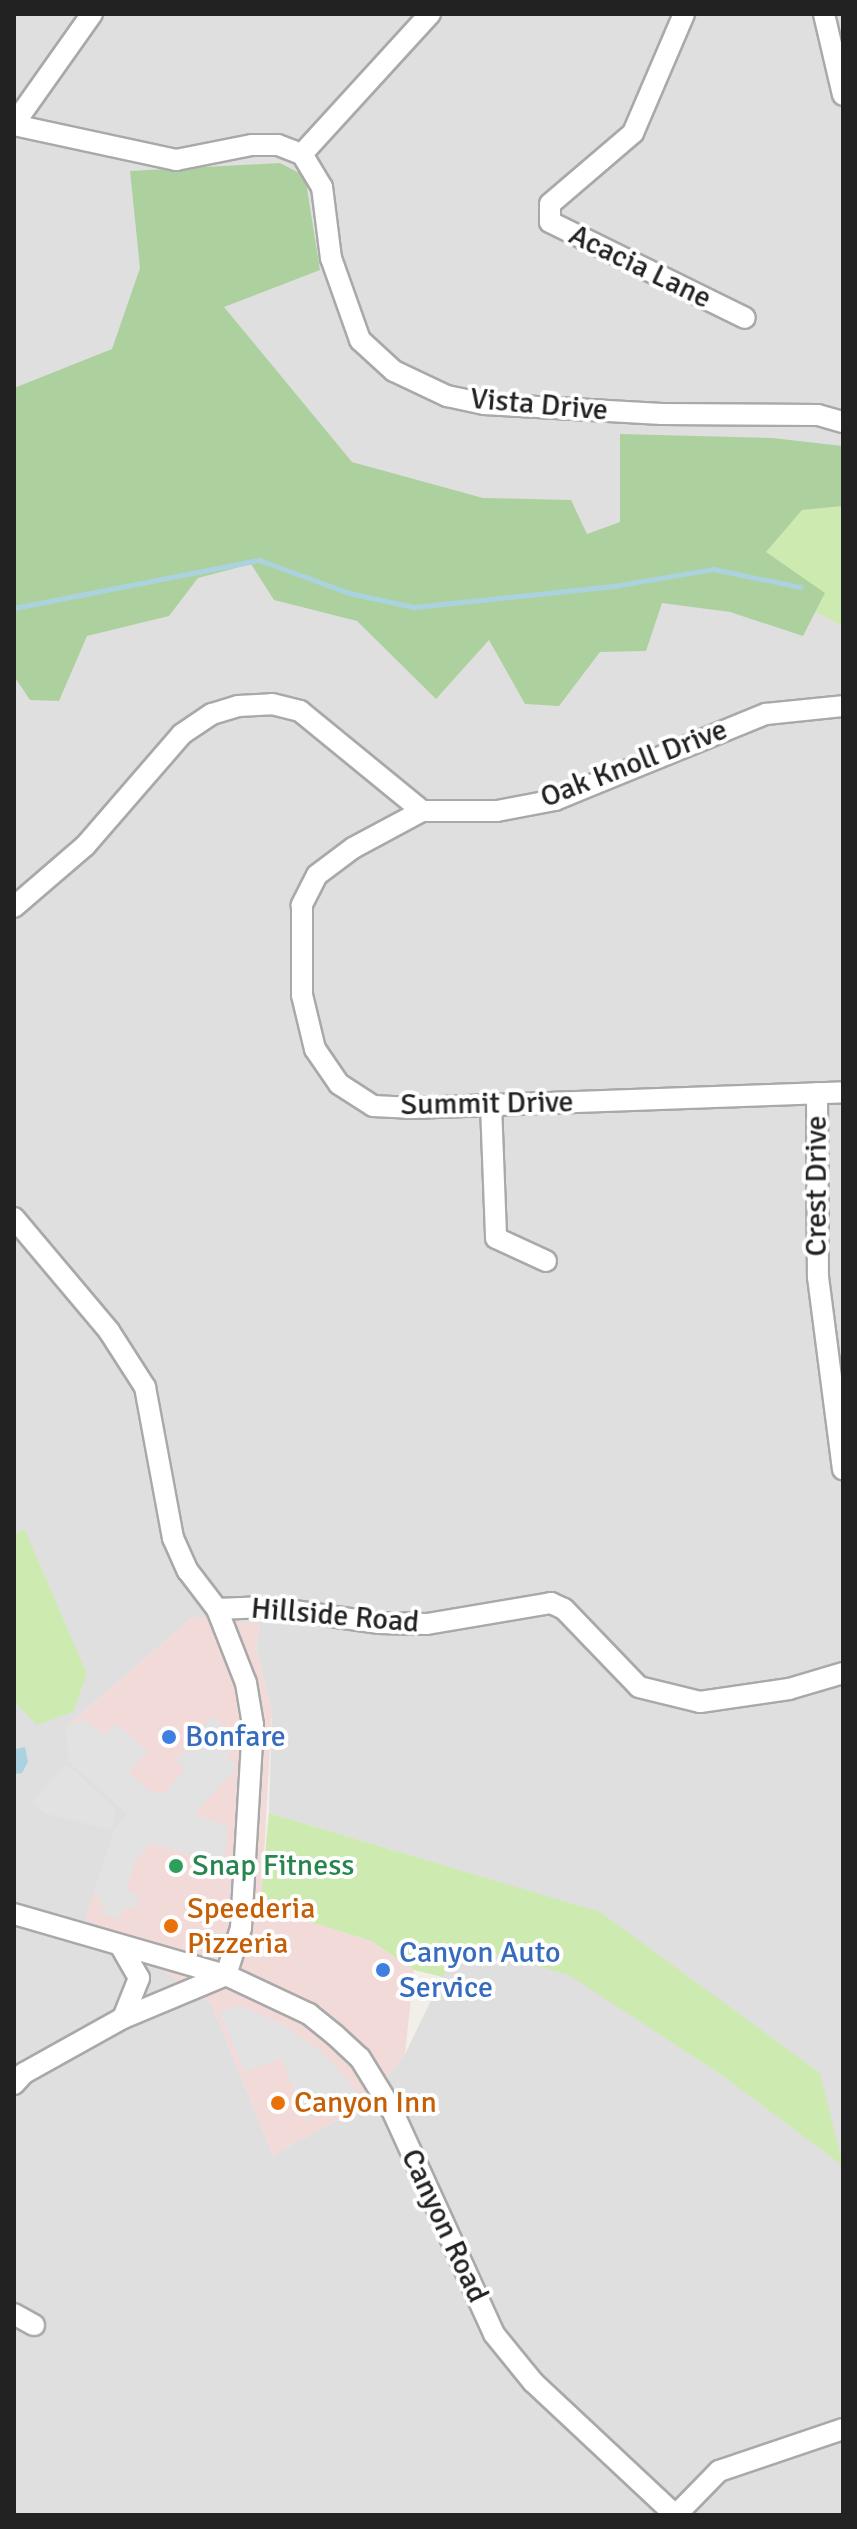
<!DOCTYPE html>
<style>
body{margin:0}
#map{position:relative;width:857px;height:2529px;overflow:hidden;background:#f2efe9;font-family:Signika,sans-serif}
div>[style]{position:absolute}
.residential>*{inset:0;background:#e0dfdf}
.commercial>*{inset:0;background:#f2dad9}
.grass>*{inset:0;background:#cdebb0}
.forest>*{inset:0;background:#add19e}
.parking>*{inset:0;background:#e2e2e2}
.water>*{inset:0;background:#aad3df}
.stream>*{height:5px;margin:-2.5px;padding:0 2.5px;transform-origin:2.5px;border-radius:2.5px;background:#aad3df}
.roads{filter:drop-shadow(2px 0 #a9a9a9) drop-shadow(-2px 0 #a9a9a9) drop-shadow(0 2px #a9a9a9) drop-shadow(0 -2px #a9a9a9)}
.street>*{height:20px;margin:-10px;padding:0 10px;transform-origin:10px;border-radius:10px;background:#fff}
.dots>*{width:22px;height:22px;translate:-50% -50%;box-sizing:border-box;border:4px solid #fff;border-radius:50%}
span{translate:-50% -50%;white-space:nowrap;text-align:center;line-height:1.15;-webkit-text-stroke:8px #fff;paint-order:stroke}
.street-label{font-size:30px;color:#222}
.shop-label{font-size:30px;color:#366cbe}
.left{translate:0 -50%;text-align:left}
.leisure-label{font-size:30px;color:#27864d}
.food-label{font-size:30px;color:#c56008}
.frame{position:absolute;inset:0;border:16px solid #222;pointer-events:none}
</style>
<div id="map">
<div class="residential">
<i style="clip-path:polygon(evenodd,14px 14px,843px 14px,843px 2515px,14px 2515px,14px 14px,193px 1617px,260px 1625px,256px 1649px,272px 1712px,269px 1813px,482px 1877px,459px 1943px,405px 2054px,365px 2105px,273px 2155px,211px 2003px,86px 1918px,115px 1830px,127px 1814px,66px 1727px,193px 1617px)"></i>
</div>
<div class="commercial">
<i style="clip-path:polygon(193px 1617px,260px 1624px,256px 1649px,272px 1712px,261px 1906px,371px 1941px,414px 1970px,405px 2054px,365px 2105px,273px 2155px,211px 2003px,85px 1918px,115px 1830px,127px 1814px,69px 1762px,66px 1727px)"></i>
</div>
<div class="grass">
<i style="clip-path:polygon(843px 506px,843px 626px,816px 612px,824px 593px,766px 552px,802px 510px)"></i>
<i style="clip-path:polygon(24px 1528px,87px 1674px,73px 1712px,37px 1725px,14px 1701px,14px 1536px)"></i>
<i style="clip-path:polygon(269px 1813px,600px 1912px,820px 2073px,843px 2166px,723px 2076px,569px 1975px,459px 1943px,443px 1977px,414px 1970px,371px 1941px,260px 1906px)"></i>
</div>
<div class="forest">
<i style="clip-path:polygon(280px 163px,305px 176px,320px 270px,224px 307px,352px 462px,483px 498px,571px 500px,587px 534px,620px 522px,620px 434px,772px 438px,843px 446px,843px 506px,802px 510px,766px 552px,825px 593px,803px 636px,730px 612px,662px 603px,646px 651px,600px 652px,559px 706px,525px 704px,489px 640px,436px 699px,357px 621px,274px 600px,251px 564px,198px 578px,169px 616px,87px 636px,59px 701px,30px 700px,14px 676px,14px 388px,112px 349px,140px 268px,130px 171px)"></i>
</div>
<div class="parking">
<i style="clip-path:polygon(214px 1715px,236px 1744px,226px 1756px,235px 1763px,234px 1771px,194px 1815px,228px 1826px,226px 1850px,219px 1862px,150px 1844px,134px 1863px,127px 1890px,139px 1895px,136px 1907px,123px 1909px,120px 1919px,101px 1914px,104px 1905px,94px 1893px,115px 1830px,127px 1814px,69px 1762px,66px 1727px,84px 1720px,104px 1735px,115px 1723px,148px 1751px,129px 1773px,152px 1792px,164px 1794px,185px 1769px,176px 1760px)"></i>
<i style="clip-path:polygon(66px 1764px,116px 1808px,111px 1830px,44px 1813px,32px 1802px)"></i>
<i style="clip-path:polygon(238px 2005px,279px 2022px,322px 2052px,359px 2094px,306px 2121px,282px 2058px,245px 2072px,219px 2012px)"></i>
</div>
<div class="water">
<i style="clip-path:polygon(25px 1747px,28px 1762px,22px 1773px,14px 1774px,16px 1749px)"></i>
</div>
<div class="stream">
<i style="left:14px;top:608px;width:250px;rotate:-11.1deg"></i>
<i style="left:259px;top:560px;width:96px;rotate:20.1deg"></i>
<i style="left:349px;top:593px;width:66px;rotate:12.2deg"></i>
<i style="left:414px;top:607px;width:201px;rotate:-6deg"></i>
<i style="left:614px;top:586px;width:100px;rotate:-9.7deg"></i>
<i style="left:713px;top:569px;width:89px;rotate:11.7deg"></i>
</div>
<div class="roads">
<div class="street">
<i style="left:684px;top:14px;width:129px;rotate:113.2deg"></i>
<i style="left:633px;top:133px;width:109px;rotate:139.5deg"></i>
<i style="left:550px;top:204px;width:18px;rotate:90deg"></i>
<i style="left:550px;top:222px;width:217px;rotate:26.2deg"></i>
<i style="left:824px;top:14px;width:83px;rotate:76.8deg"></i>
<i style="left:14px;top:124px;width:135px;rotate:-54.7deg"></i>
<i style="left:14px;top:125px;width:166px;rotate:12.2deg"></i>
<i style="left:176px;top:160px;width:77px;rotate:-11.2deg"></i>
<i style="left:252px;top:145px;width:26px"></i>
<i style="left:278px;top:145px;width:26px;rotate:21deg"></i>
<i style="left:302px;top:154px;width:39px;rotate:59deg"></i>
<i style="left:322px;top:187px;width:72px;rotate:82.8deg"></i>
<i style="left:331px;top:258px;width:87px;rotate:70.5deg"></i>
<i style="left:360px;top:340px;width:46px;rotate:42.4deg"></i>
<i style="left:394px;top:371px;width:59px;rotate:25.3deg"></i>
<i style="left:447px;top:396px;width:38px;rotate:12deg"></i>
<i style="left:484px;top:404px;width:178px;rotate:3.2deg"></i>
<i style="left:662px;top:414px;width:156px;rotate:0.4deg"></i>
<i style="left:818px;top:415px;width:26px;rotate:16deg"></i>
<i style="left:302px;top:154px;width:190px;rotate:-47.6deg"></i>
<i style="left:422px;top:811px;width:78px;rotate:151.8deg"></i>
<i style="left:353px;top:848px;width:45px;rotate:143.1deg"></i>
<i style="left:317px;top:875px;width:34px;rotate:117deg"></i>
<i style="left:302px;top:905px;width:90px;rotate:90deg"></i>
<i style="left:302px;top:995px;width:56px;rotate:76.5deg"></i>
<i style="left:315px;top:1049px;width:42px;rotate:55.6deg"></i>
<i style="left:339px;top:1084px;width:40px;rotate:32.9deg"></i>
<i style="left:373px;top:1106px;width:41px;rotate:2.8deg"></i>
<i style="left:414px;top:1108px;width:429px;rotate:-2.1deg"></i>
<i style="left:14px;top:907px;width:94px;rotate:-40.7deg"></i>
<i style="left:85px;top:846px;width:148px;rotate:-49.1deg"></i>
<i style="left:182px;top:734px;width:36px;rotate:-34deg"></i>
<i style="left:212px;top:714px;width:27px;rotate:-17deg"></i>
<i style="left:238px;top:706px;width:34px;rotate:-3deg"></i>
<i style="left:272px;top:704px;width:29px;rotate:14deg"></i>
<i style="left:300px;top:711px;width:158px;rotate:39.3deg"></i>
<i style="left:422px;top:811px;width:75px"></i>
<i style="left:497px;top:811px;width:59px;rotate:-10.7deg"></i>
<i style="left:555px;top:800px;width:228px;rotate:-22.2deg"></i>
<i style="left:766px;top:714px;width:77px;rotate:-5.9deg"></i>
<i style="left:817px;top:1093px;width:184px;rotate:89.7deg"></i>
<i style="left:818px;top:1277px;width:194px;rotate:82.6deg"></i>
<i style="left:491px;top:1105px;width:133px;rotate:87.8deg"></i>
<i style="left:496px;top:1238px;width:55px;rotate:24.7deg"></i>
<i style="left:14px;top:1218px;width:148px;rotate:49.9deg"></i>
<i style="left:109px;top:1331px;width:67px;rotate:57.3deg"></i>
<i style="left:145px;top:1387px;width:154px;rotate:79.5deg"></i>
<i style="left:173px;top:1538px;width:36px;rotate:66deg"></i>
<i style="left:188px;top:1571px;width:48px;rotate:52.7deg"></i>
<i style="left:217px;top:1609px;width:79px;rotate:68.6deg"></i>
<i style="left:246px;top:1683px;width:43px;rotate:80.5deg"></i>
<i style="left:253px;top:1725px;width:203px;rotate:93.4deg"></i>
<i style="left:241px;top:1928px;width:49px;rotate:107.7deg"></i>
<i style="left:226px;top:1975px;width:112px;rotate:157.3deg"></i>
<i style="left:123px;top:2018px;width:113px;rotate:150.9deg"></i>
<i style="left:24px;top:2073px;width:15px;rotate:132deg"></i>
<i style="left:217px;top:1609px;width:49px;rotate:-2.3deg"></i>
<i style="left:266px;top:1607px;width:113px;rotate:8.1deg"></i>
<i style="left:378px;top:1623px;width:49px;rotate:1.2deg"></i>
<i style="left:427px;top:1624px;width:126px;rotate:-9.6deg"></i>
<i style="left:551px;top:1603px;width:14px;rotate:25deg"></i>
<i style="left:564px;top:1609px;width:108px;rotate:46.1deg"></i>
<i style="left:639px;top:1687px;width:63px;rotate:13.8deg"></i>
<i style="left:700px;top:1702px;width:90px;rotate:-8.3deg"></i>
<i style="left:789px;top:1689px;width:56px;rotate:-16.5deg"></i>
<i style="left:14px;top:1914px;width:221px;rotate:16.1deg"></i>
<i style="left:226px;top:1975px;width:92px;rotate:25.2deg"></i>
<i style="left:309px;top:2014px;width:33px;rotate:39deg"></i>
<i style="left:335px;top:2035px;width:34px;rotate:43deg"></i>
<i style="left:360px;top:2058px;width:61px;rotate:58.4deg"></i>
<i style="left:392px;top:2110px;width:246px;rotate:65.5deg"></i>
<i style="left:494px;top:2334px;width:62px;rotate:50.9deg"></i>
<i style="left:533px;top:2382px;width:195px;rotate:43.1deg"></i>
<i style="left:120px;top:1945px;width:38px;rotate:60deg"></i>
<i style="left:139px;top:1978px;width:43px;rotate:111.8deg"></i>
<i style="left:14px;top:2314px;width:23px;rotate:29deg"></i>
<i style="left:676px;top:2515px;width:62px;rotate:-45.7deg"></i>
<i style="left:719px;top:2471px;width:131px;rotate:-18.7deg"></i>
</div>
</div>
<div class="dots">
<i style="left:169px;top:1737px;background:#3f7fe0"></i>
<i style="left:176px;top:1866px;background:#2e9e5b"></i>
<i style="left:171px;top:1926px;background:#e8710a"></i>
<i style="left:383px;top:1970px;background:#3f7fe0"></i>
<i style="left:278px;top:2103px;background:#e8710a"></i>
</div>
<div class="street-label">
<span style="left:640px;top:267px;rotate:26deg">Acacia Lane</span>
<span style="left:539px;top:405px;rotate:5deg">Vista Drive</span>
<span style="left:634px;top:764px;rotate:-21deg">Oak Knoll Drive</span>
<span style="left:487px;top:1104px;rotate:-1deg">Summit Drive</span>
<span style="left:817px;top:1186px;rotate:-90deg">Crest Drive</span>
<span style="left:335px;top:1616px;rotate:5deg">Hillside Road</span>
<span style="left:444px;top:2226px;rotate:65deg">Canyon Road</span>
</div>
<div class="shop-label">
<span class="left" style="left:185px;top:1737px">Bonfare</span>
<span class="left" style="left:399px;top:1970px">Canyon Auto<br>Service</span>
</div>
<div class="leisure-label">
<span class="left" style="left:192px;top:1866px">Snap Fitness</span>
</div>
<div class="food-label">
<span class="left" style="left:187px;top:1926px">Speederia<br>Pizzeria</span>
<span class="left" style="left:294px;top:2103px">Canyon Inn</span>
</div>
<div class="frame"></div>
</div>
